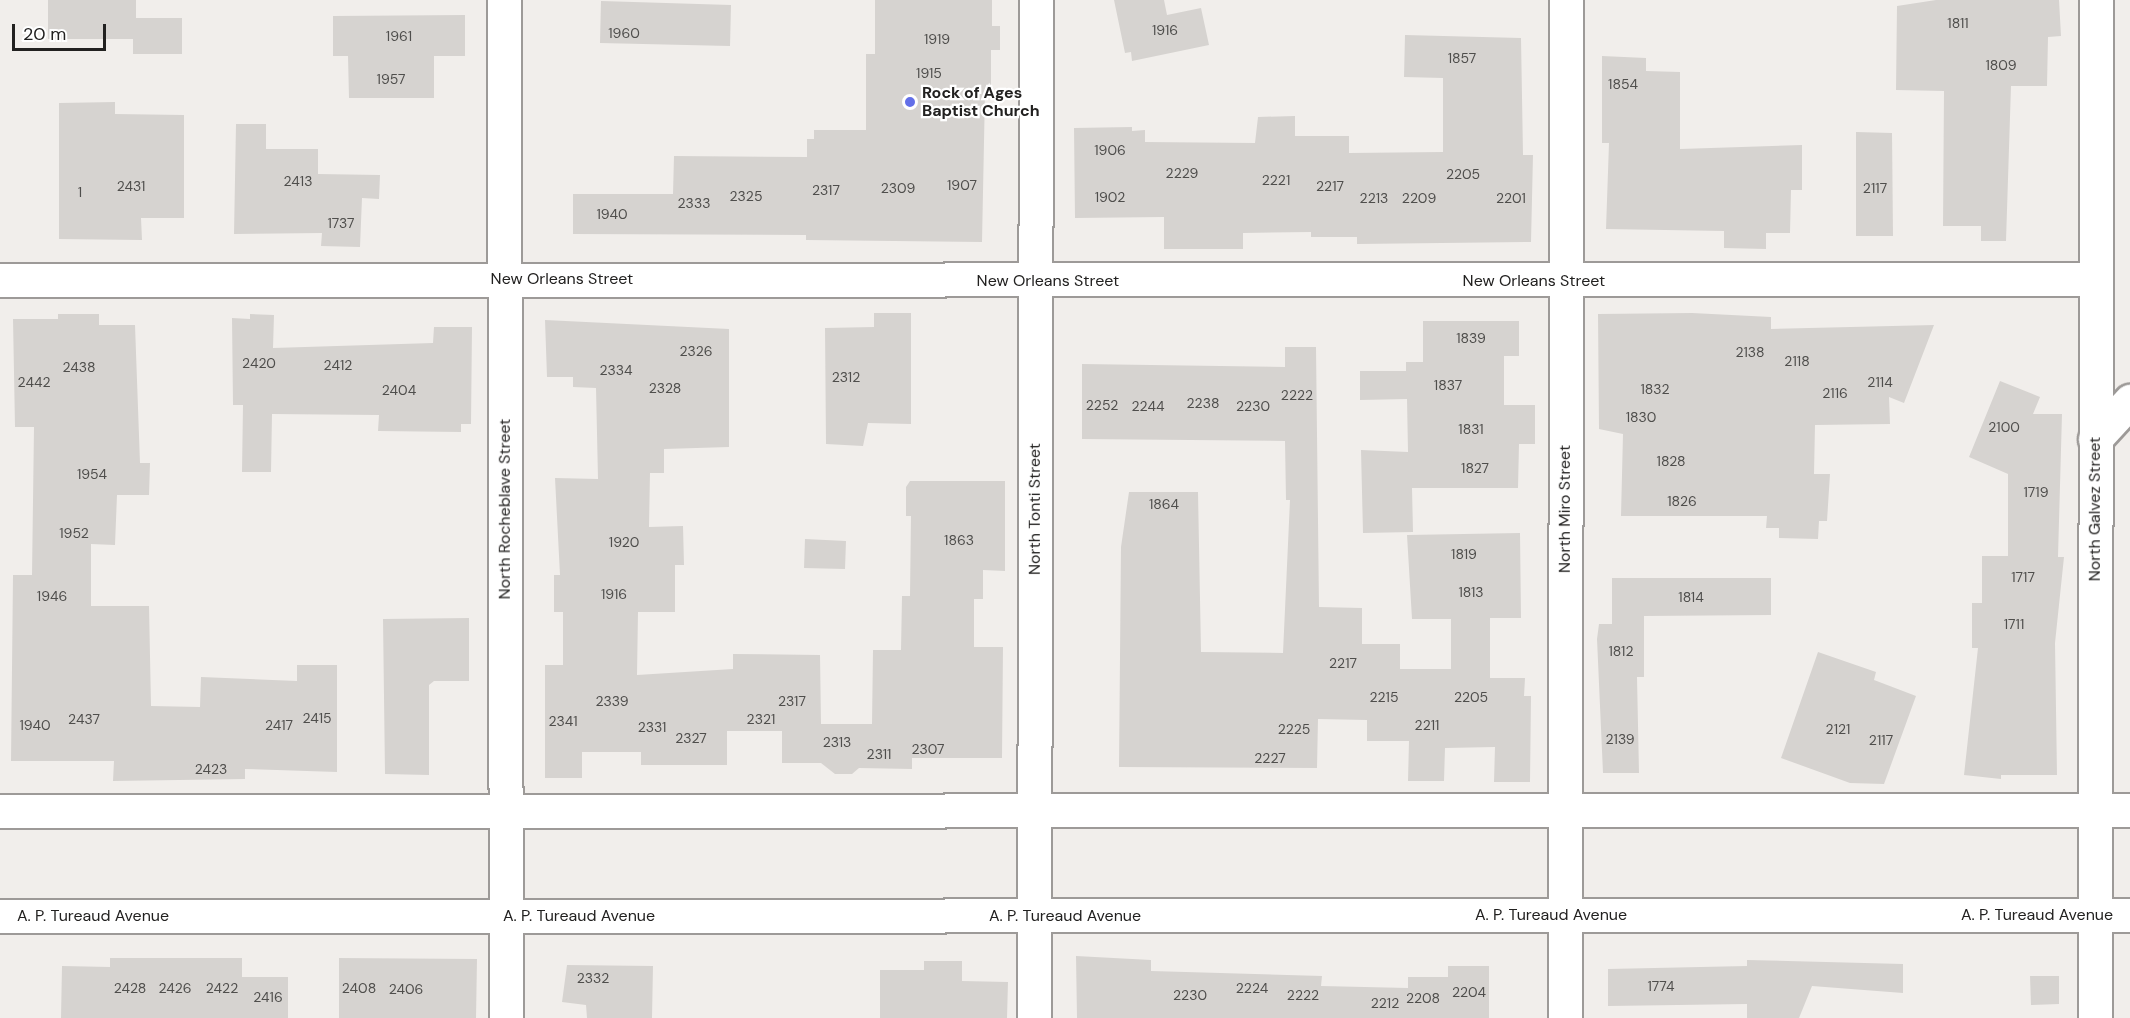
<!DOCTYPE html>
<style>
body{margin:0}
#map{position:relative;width:2130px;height:1018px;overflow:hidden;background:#f1eeeb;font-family:"DM Sans",sans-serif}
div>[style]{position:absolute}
.building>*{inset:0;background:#d6d3d0}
.roads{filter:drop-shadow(2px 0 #9d9a98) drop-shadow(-2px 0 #9d9a98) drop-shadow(0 2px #9d9a98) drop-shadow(0 -2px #9d9a98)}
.minor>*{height:33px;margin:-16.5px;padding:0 16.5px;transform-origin:16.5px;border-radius:16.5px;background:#fff}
.dots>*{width:16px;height:16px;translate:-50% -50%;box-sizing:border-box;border:3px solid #fff;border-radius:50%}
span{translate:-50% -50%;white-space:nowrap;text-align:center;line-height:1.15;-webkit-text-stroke:4.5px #fff;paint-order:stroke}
.number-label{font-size:14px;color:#4f4e4c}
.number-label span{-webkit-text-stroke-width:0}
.poi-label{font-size:16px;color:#222120;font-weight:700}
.left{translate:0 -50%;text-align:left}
.street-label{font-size:16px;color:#222120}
.scale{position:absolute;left:12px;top:24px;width:94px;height:27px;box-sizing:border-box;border:3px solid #222120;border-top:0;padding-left:8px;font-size:18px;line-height:21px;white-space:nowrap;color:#222120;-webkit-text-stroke:4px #fff;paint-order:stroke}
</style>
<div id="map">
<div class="building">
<i style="clip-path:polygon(48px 0,136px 0,136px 18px,182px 18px,182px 54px,133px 54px,133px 39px,48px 39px)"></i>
<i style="clip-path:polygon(875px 0,992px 0,992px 26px,1000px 26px,1000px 50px,991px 50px,991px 92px,985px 92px,982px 242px,806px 240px,806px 235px,573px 234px,573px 194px,673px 194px,674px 156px,807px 157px,807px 139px,814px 139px,814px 130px,866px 130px,866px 54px,875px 54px)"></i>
<i style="clip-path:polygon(1114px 0,1164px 0,1167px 15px,1201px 8px,1209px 45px,1132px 61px,1131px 52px,1125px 53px)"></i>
<i style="clip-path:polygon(1936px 0,2059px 0,2061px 36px,2048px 37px,2047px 86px,2011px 86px,2006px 241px,1981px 241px,1981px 226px,1943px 226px,1944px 91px,1896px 90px,1897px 6px)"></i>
<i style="clip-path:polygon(601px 1px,731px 5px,730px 46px,600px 43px)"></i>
<i style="clip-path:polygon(465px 15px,465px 56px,434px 56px,434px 98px,349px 98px,348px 56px,333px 56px,333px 16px)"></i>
<i style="clip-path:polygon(1405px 35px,1521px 38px,1523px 155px,1533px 155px,1531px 242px,1357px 244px,1357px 237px,1311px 237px,1311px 232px,1243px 233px,1243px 249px,1164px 249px,1164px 217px,1075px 218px,1074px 128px,1132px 127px,1132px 131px,1145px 130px,1145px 142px,1255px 143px,1258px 117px,1295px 116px,1295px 136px,1349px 136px,1349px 153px,1443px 152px,1443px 78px,1404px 77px)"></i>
<i style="clip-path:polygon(1602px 56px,1646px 58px,1646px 71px,1680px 72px,1680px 149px,1802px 145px,1802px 190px,1791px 190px,1790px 233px,1766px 233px,1766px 249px,1724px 248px,1724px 231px,1606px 229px,1609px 143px,1602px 143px)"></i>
<i style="clip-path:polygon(115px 102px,115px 114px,184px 115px,184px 218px,141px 218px,142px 240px,59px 239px,59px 103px)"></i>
<i style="clip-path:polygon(236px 124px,266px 124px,266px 149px,318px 149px,318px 174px,380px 175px,379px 199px,362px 198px,360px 247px,321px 246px,322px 233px,234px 234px)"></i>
<i style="clip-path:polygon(1856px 132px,1892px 133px,1893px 236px,1856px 236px)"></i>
<i style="clip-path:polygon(874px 313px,911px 313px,911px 424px,868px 423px,863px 446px,826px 444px,825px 328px,874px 327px)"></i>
<i style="clip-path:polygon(1692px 313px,1771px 317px,1771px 329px,1934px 325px,1904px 403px,1889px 397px,1890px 424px,1815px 425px,1814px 474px,1830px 474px,1827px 521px,1819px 521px,1818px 539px,1779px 538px,1779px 528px,1766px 528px,1767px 516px,1621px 516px,1623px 434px,1599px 429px,1598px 314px)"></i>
<i style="clip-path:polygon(58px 314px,99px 314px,99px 325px,135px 325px,140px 463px,150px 463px,149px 495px,117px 495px,115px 545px,91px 544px,91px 606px,149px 606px,151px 706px,200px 707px,201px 677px,297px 681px,297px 665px,337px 665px,337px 772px,245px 769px,245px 779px,113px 781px,114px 761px,11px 761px,13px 575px,32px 575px,34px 427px,15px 427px,13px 319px,58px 319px)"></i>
<i style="clip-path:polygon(250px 314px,274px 315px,273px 348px,433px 343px,434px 327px,472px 327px,471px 424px,461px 424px,461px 432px,378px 431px,379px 415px,272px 414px,271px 472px,242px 472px,243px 405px,233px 405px,232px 318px,250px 319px)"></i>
<i style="clip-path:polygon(545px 320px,729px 329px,729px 447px,664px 449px,664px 473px,650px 473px,649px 527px,683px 526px,684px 565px,675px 565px,675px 612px,638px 612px,637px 675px,733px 669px,733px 654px,820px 655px,821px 724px,872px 724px,873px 650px,901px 650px,902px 596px,910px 596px,911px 516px,906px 516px,906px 487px,910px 481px,1005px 481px,1005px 571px,983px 570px,983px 599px,974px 599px,974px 647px,1003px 647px,1002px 758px,912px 758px,912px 769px,859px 768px,852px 774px,835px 774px,821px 763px,782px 763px,782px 731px,727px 731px,727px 765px,641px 765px,641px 752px,582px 752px,582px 778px,545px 778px,545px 665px,563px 665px,563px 612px,554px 612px,554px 575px,560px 575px,555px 478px,598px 479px,596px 388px,573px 387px,573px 377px,547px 377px)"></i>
<i style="clip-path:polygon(1423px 321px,1519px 321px,1519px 356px,1504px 356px,1504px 405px,1535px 405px,1535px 444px,1519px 444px,1518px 488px,1412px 488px,1413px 532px,1363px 533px,1361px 450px,1408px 452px,1407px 399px,1360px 400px,1360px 371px,1406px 371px,1406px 362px,1423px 362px)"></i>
<i style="clip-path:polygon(1285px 347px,1316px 347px,1319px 607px,1362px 608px,1362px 644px,1400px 644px,1400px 669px,1451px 669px,1451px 619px,1412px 619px,1407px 535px,1520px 533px,1521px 618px,1490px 618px,1490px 678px,1525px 678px,1524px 696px,1531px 696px,1530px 782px,1494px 782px,1495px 747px,1445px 748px,1444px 781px,1408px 781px,1409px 741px,1367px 741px,1367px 720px,1318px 719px,1317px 768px,1119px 767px,1121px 547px,1129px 492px,1198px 492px,1201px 652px,1283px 653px,1290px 500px,1286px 500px,1285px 441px,1082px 439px,1082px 364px,1285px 367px)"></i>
<i style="clip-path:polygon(2000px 381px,2040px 397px,2033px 414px,2062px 414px,2058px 557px,2064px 557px,2055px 643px,2057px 775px,2001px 775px,2001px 779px,1964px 775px,1978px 648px,1972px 648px,1972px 603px,1982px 603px,1982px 556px,2008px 556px,2008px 474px,1969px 457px)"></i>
<i style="clip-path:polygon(805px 539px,846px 541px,845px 569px,804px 568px)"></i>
<i style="clip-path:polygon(1612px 578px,1771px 578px,1771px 615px,1644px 616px,1644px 677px,1637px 677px,1639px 773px,1603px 773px,1597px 639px,1599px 624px,1612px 624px)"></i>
<i style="clip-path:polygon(469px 618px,469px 681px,434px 681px,429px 685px,429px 775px,385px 774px,383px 619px)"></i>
<i style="clip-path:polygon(1818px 652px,1876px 672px,1874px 680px,1916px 696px,1884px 784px,1850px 783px,1781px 758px)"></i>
<i style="clip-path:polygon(1076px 956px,1151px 960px,1151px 971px,1322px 976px,1321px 986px,1408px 988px,1408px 977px,1448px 977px,1448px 966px,1489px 966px,1489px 1018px,1077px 1018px)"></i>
<i style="clip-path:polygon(110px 958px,242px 958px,242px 977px,288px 977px,288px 1018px,61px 1018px,62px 966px,110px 967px)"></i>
<i style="clip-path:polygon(339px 958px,477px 959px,476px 1018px,339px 1018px)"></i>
<i style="clip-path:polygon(1747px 960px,1903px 964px,1903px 993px,1812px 986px,1799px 1018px,1747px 1018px,1747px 1004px,1608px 1006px,1608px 969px,1747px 966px)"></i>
<i style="clip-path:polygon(924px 961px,962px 961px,962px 981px,1008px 982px,1007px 1018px,880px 1018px,880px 970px,924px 970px)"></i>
<i style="clip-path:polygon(567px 965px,653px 966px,652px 1018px,587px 1018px,586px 1005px,562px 1002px)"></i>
<i style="clip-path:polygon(2030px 976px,2059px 976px,2059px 1004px,2031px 1005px)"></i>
</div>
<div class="roads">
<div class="minor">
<i style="left:504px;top:0;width:1018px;rotate:89.89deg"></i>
<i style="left:0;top:280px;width:2096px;rotate:-0.03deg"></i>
<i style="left:2095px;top:439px;width:52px;rotate:-47.4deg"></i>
<i style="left:0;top:811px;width:2130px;rotate:-0.03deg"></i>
<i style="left:0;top:916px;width:2130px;rotate:-0.03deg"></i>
<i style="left:1034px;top:1018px;width:1018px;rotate:-89.89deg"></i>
<i style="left:1565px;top:1018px;width:1018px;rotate:-89.94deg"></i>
<i style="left:2095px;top:1018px;width:1018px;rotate:-89.94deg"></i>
</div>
</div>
<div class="dots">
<i style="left:910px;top:102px;background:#636fe8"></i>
</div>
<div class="number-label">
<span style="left:1958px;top:23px">1811</span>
<span style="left:1165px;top:30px">1916</span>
<span style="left:624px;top:33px">1960</span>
<span style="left:399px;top:36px">1961</span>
<span style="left:937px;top:39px">1919</span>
<span style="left:1462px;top:58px">1857</span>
<span style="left:2001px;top:65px">1809</span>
<span style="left:929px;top:73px">1915</span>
<span style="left:391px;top:79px">1957</span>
<span style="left:1623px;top:84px">1854</span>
<span style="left:1110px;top:150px">1906</span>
<span style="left:1182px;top:173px">2229</span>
<span style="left:1463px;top:174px">2205</span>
<span style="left:1276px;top:180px">2221</span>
<span style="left:298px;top:181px">2413</span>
<span style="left:962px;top:185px">1907</span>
<span style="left:131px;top:186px">2431</span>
<span style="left:1330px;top:186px">2217</span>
<span style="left:898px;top:188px">2309</span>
<span style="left:1875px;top:188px">2117</span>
<span style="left:826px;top:190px">2317</span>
<span style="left:80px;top:192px">1</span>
<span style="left:746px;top:196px">2325</span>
<span style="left:1110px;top:197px">1902</span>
<span style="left:1374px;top:198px">2213</span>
<span style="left:1419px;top:198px">2209</span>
<span style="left:1511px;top:198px">2201</span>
<span style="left:694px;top:203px">2333</span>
<span style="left:612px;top:214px">1940</span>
<span style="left:341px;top:223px">1737</span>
<span style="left:1471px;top:338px">1839</span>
<span style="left:696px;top:351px">2326</span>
<span style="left:1750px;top:352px">2138</span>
<span style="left:1797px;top:361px">2118</span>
<span style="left:259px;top:363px">2420</span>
<span style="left:338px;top:365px">2412</span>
<span style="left:79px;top:367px">2438</span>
<span style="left:616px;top:370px">2334</span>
<span style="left:846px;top:377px">2312</span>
<span style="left:34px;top:382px">2442</span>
<span style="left:1880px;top:382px">2114</span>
<span style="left:1448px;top:385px">1837</span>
<span style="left:665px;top:388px">2328</span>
<span style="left:1655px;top:389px">1832</span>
<span style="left:399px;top:390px">2404</span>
<span style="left:1835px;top:393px">2116</span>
<span style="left:1297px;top:395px">2222</span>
<span style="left:1203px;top:403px">2238</span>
<span style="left:1102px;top:405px">2252</span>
<span style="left:1148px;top:406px">2244</span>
<span style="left:1253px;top:406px">2230</span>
<span style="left:1641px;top:417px">1830</span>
<span style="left:2004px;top:427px">2100</span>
<span style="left:1471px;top:429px">1831</span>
<span style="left:1671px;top:461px">1828</span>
<span style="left:1475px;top:468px">1827</span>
<span style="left:92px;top:474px">1954</span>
<span style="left:2036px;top:492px">1719</span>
<span style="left:1682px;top:501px">1826</span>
<span style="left:1164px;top:504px">1864</span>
<span style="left:74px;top:533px">1952</span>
<span style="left:959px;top:540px">1863</span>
<span style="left:624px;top:542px">1920</span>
<span style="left:1464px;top:554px">1819</span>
<span style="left:2023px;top:577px">1717</span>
<span style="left:1471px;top:592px">1813</span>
<span style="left:614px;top:594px">1916</span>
<span style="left:52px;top:596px">1946</span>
<span style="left:1691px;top:597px">1814</span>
<span style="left:2014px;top:624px">1711</span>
<span style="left:1621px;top:651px">1812</span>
<span style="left:1343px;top:663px">2217</span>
<span style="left:1384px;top:697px">2215</span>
<span style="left:1471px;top:697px">2205</span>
<span style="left:612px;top:701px">2339</span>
<span style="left:792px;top:701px">2317</span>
<span style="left:317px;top:718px">2415</span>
<span style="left:84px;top:719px">2437</span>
<span style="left:761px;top:719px">2321</span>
<span style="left:563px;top:721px">2341</span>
<span style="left:35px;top:725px">1940</span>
<span style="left:279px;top:725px">2417</span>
<span style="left:1427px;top:725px">2211</span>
<span style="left:652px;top:727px">2331</span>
<span style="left:1294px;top:729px">2225</span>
<span style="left:1838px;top:729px">2121</span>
<span style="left:691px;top:738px">2327</span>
<span style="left:1620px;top:739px">2139</span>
<span style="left:1881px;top:740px">2117</span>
<span style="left:837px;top:742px">2313</span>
<span style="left:928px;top:749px">2307</span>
<span style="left:879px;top:754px">2311</span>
<span style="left:1270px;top:758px">2227</span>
<span style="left:211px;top:769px">2423</span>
<span style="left:593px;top:978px">2332</span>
<span style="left:1661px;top:986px">1774</span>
<span style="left:130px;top:988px">2428</span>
<span style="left:175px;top:988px">2426</span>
<span style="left:222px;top:988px">2422</span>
<span style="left:359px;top:988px">2408</span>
<span style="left:1252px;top:988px">2224</span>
<span style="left:406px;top:989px">2406</span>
<span style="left:1469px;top:992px">2204</span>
<span style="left:1190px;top:995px">2230</span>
<span style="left:1303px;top:995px">2222</span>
<span style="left:268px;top:997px">2416</span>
<span style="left:1423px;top:998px">2208</span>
<span style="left:1385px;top:1003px">2212</span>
</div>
<div class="poi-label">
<span class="left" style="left:922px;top:102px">Rock of Ages<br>Baptist Church</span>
</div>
<div class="street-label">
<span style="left:562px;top:279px">New Orleans Street</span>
<span style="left:1048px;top:281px">New Orleans Street</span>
<span style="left:1534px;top:281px">New Orleans Street</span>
<span style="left:505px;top:509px;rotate:-90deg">North Rocheblave Street</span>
<span style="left:1035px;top:509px;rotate:-90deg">North Tonti Street</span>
<span style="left:1565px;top:509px;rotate:-90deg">North Miro Street</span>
<span style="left:2095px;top:509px;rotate:-90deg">North Galvez Street</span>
<span style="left:1551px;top:915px">A. P. Tureaud Avenue</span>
<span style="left:2037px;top:915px">A. P. Tureaud Avenue</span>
<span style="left:93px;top:916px">A. P. Tureaud Avenue</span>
<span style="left:579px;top:916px">A. P. Tureaud Avenue</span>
<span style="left:1065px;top:916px">A. P. Tureaud Avenue</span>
</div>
<div class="scale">20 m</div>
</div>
